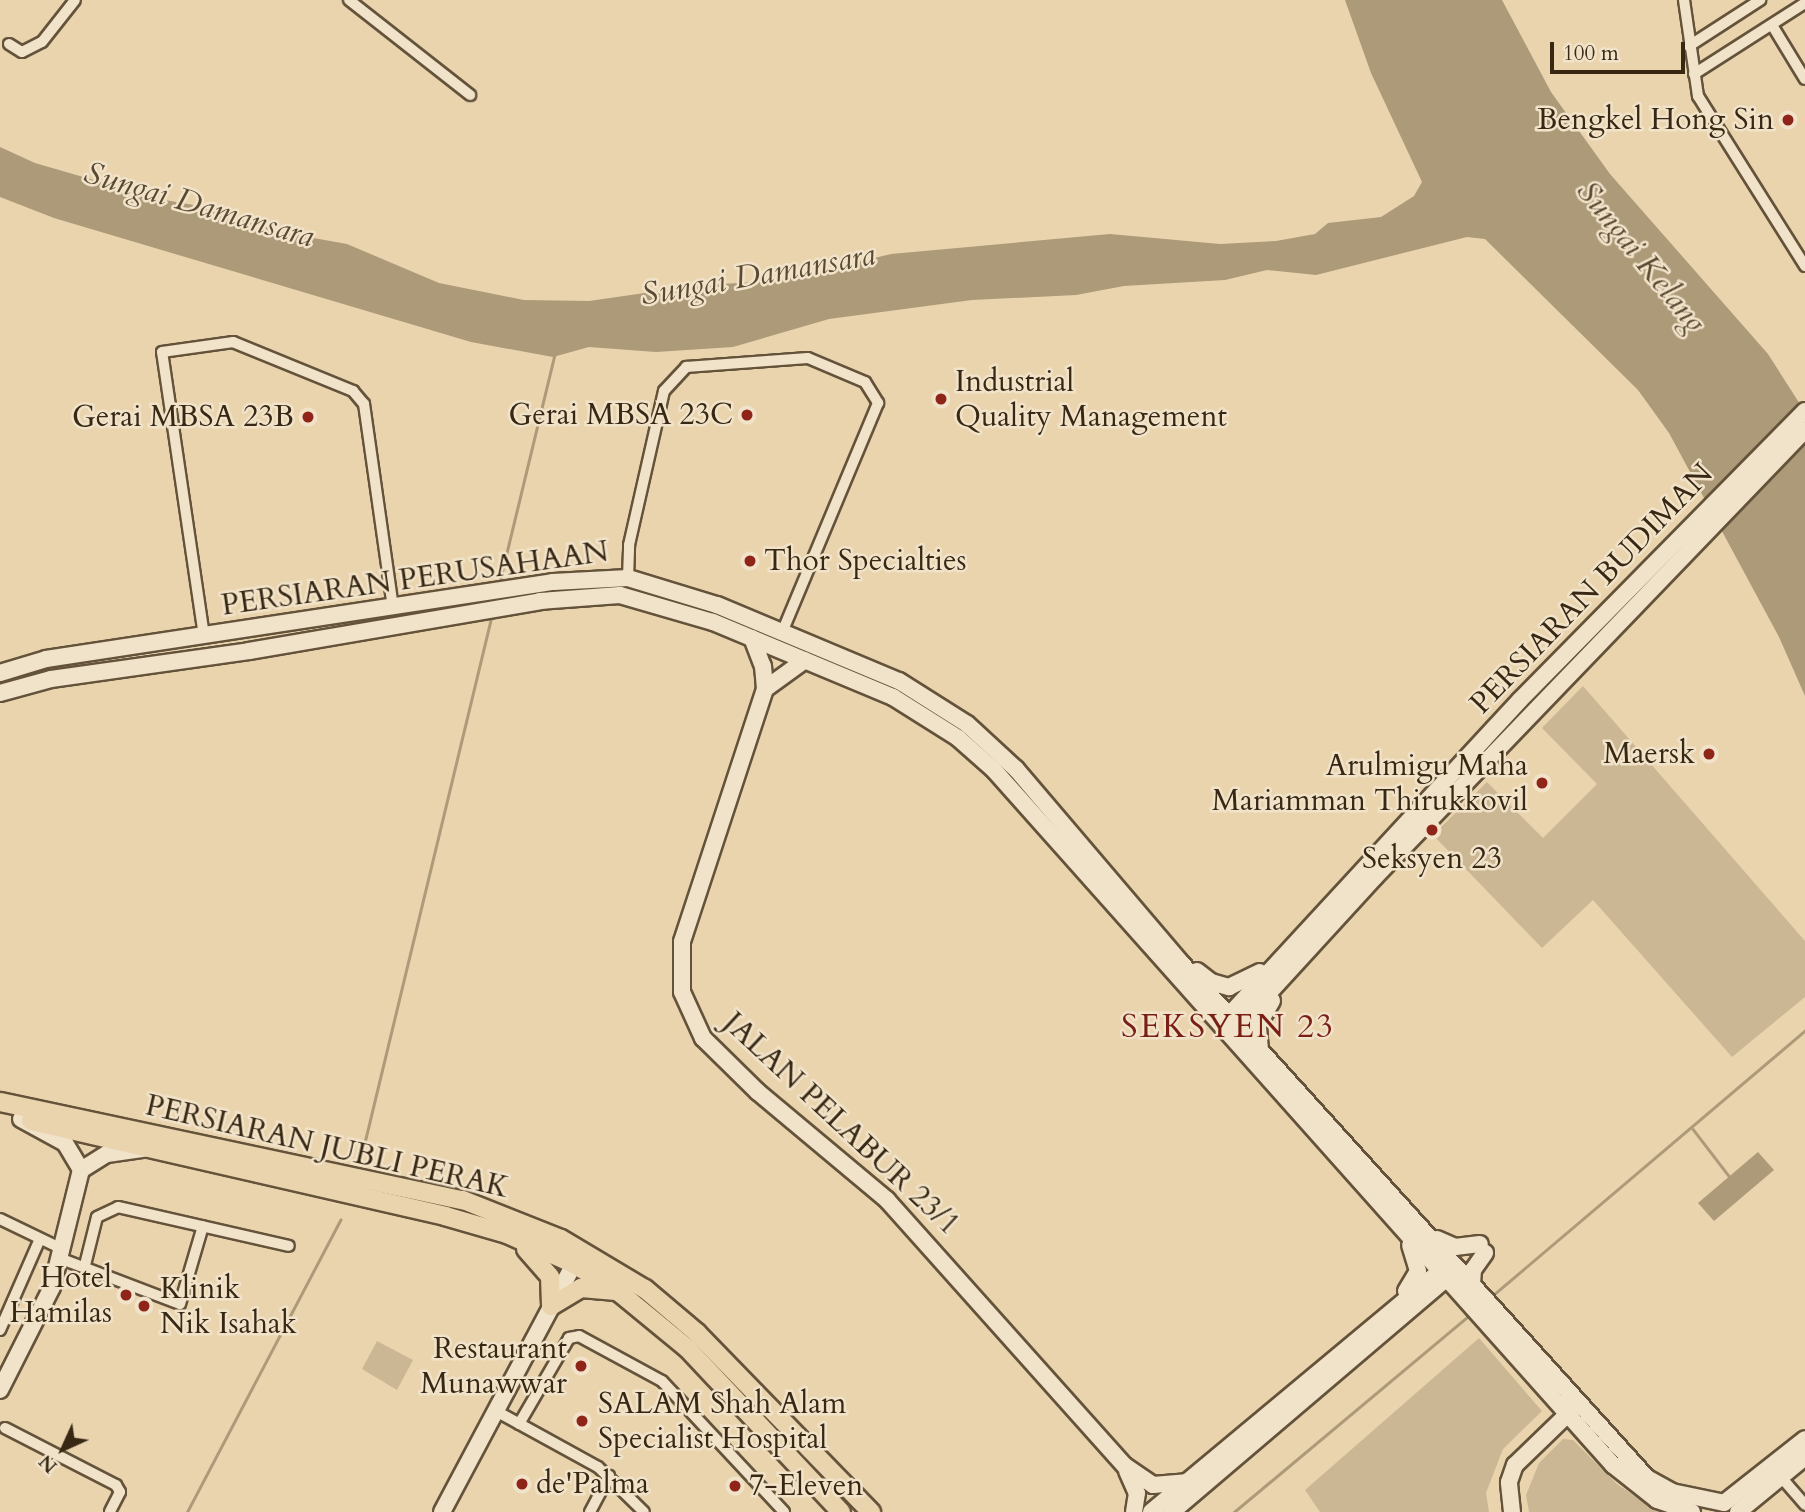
<!DOCTYPE html>
<style>
body{margin:0}
#map{position:relative;width:1805px;height:1512px;overflow:hidden;background:#ead4ae;font-family:Cardo,serif}
div>[style]{position:absolute}
.green>*{inset:0;background:#ccb794}
.water>*{inset:0;background:#ad9a79}
.stream>*{height:2.5px;margin:-1.25px;padding:0 1.25px;transform-origin:1.25px;border-radius:1.25px;background:#ad9a79}
.roads{filter:drop-shadow(2px 0 #64533a) drop-shadow(-2px 0 #64533a) drop-shadow(0 2px #64533a) drop-shadow(0 -2px #64533a)}
.street>*{height:10px;margin:-5px;padding:0 5px;transform-origin:5px;border-radius:5px;background:#f1e3ca}
.secondary>*{height:16px;margin:-8px;padding:0 8px;transform-origin:8px;border-radius:8px;background:#f1e3ca}
.primary>*{height:18px;margin:-9px;padding:0 9px;transform-origin:9px;border-radius:9px;background:#ead4ae}
.dots>*{width:19px;height:19px;translate:-50% -50%;box-sizing:border-box;border:4px solid #f1e3ca;border-radius:50%}
span{translate:-50% -50%;white-space:nowrap;text-align:center;line-height:1.15;-webkit-text-stroke:5px #f1e3ca;paint-order:stroke}
.poi-label{font-size:30px;color:#382813}
.right{translate:-100% -50%;text-align:right}
.left{translate:0 -50%;text-align:left}
.street-label{font-size:30px;color:#382813}
.water-label{font-size:32px;color:#5b4a32;font-style:italic}
.quarter-label{font-size:33px;color:#7a1f14;letter-spacing:2px}
.north{position:absolute;left:28px;top:1414px;width:70px;height:70px;-webkit-text-stroke:5px #f1e3ca;paint-order:stroke;rotate:225deg;font-size:19px;font-weight:700;line-height:28px;text-align:center;color:#382813}
.north::after{content:'';display:block;margin:auto;width:24px;height:32px;background:#382813;clip-path:polygon(50% 0,100% 100%,50% 72%,0 100%)}
.scale{position:absolute;left:1550px;top:42px;width:135px;height:32px;box-sizing:border-box;border:4px solid #382813;border-top:0;padding-left:9px;font-size:21px;line-height:24px;white-space:nowrap;color:#382813;-webkit-text-stroke:5px #f1e3ca;paint-order:stroke}
</style>
<div id="map">
<div class="green">
<i style="clip-path:polygon(1583px 686px,1805px 941px,1805px 997px,1732px 1057px,1593px 900px,1542px 948px,1433px 835px,1487px 782px,1543px 838px,1597px 784px,1542px 728px)"></i>
<i style="clip-path:polygon(1479px 1338px,1542px 1411px,1503px 1449px,1486px 1493px,1489px 1512px,1320px 1512px,1305px 1490px)"></i>
<i style="clip-path:polygon(377px 1341px,413px 1360px,397px 1390px,362px 1369px)"></i>
<i style="clip-path:polygon(1563px 1439px,1573px 1440px,1617px 1484px,1658px 1512px,1529px 1512px,1526px 1495px,1539px 1463px)"></i>
</div>
<div class="water">
<i style="clip-path:polygon(1345px 0,1502px 0,1551px 92px,1610px 174px,1768px 354px,1805px 412px,1805px 696px,1779px 637px,1669px 433px,1638px 390px,1485px 239px,1467px 237px,1316px 275px,1267px 270px,1225px 280px,1124px 286px,1076px 295px,972px 300px,829px 319px,733px 347px,656px 352px,589px 347px,553px 357px,471px 342px,54px 218px,0 197px,0 147px,35px 163px,159px 199px,205px 207px,280px 232px,347px 244px,439px 283px,524px 300px,589px 301px,693px 286px,783px 280px,891px 254px,1110px 234px,1220px 244px,1276px 241px,1315px 234px,1328px 223px,1381px 217px,1414px 196px,1422px 182px,1371px 73px)"></i>
<i style="clip-path:polygon(1758px 1152px,1774px 1170px,1714px 1221px,1698px 1203px)"></i>
</div>
<div class="stream">
<i style="left:499px;top:584px;width:235px;rotate:-76.4deg"></i>
<i style="left:1693px;top:1129px;width:59px;rotate:52.5deg"></i>
<i style="left:363px;top:1149px;width:550px;rotate:-76.44deg"></i>
<i style="left:1492px;top:1296px;width:410px;rotate:-40.3deg"></i>
<i style="left:187px;top:1512px;width:330px;rotate:-62.3deg"></i>
<i style="left:1234px;top:1512px;width:309px;rotate:-39.9deg"></i>
</div>
<div class="roads">
<div class="street">
<i style="left:349px;top:0;width:154px;rotate:38.1deg"></i>
<i style="left:1684px;top:0;width:97px;rotate:81.7deg"></i>
<i style="left:1698px;top:96px;width:201px;rotate:57.8deg"></i>
<i style="left:1772px;top:25px;width:63px;rotate:58.6deg"></i>
<i style="left:9px;top:44px;width:15px;rotate:32deg"></i>
<i style="left:22px;top:52px;width:22px;rotate:-27deg"></i>
<i style="left:42px;top:42px;width:53px;rotate:-51.8deg"></i>
<i style="left:1689px;top:46px;width:85px;rotate:-32.9deg"></i>
<i style="left:1694px;top:74px;width:132px;rotate:-32.6deg"></i>
<i style="left:628px;top:578px;width:33px;rotate:-88deg"></i>
<i style="left:629px;top:545px;width:158px;rotate:-77.2deg"></i>
<i style="left:664px;top:391px;width:33px;rotate:-47deg"></i>
<i style="left:686px;top:367px;width:122px;rotate:-4.2deg"></i>
<i style="left:808px;top:358px;width:62px;rotate:22.8deg"></i>
<i style="left:865px;top:382px;width:25px;rotate:58deg"></i>
<i style="left:878px;top:403px;width:248px;rotate:112.7deg"></i>
<i style="left:204px;top:636px;width:287px;rotate:-98.4deg"></i>
<i style="left:162px;top:352px;width:72px;rotate:-8deg"></i>
<i style="left:233px;top:342px;width:130px;rotate:22.2deg"></i>
<i style="left:353px;top:391px;width:17px;rotate:50deg"></i>
<i style="left:364px;top:404px;width:206px;rotate:81.9deg"></i>
<i style="left:0;top:1219px;width:69px;rotate:25.8deg"></i>
<i style="left:59px;top:1258px;width:129px;rotate:20.8deg"></i>
<i style="left:180px;top:1304px;width:81px;rotate:-73.6deg"></i>
<i style="left:85px;top:1265px;width:49px;rotate:-76deg"></i>
<i style="left:97px;top:1217px;width:23px;rotate:-25deg"></i>
<i style="left:118px;top:1207px;width:175px;rotate:12.8deg"></i>
<i style="left:0;top:1330px;width:99px;rotate:-66.3deg"></i>
<i style="left:496px;top:1411px;width:116px;rotate:28.8deg"></i>
<i style="left:598px;top:1467px;width:64px;rotate:44.4deg"></i>
<i style="left:519px;top:1424px;width:99px;rotate:-59.8deg"></i>
<i style="left:569px;top:1338px;width:10px;rotate:-11deg"></i>
<i style="left:579px;top:1336px;width:94px;rotate:28.5deg"></i>
<i style="left:662px;top:1381px;width:179px;rotate:47deg"></i>
<i style="left:5px;top:1428px;width:125px;rotate:27.2deg"></i>
<i style="left:116px;top:1485px;width:8px;rotate:60deg"></i>
<i style="left:120px;top:1492px;width:22px;rotate:117deg"></i>
<i style="left:1781px;top:1477px;width:37px;rotate:49deg"></i>
<i style="left:590px;top:1512px;width:41px;rotate:-62.2deg"></i>
</div>
<div class="secondary">
<i style="left:752px;top:638px;width:30px;rotate:69deg"></i>
<i style="left:763px;top:666px;width:23px;rotate:85deg"></i>
<i style="left:765px;top:689px;width:266px;rotate:108.2deg"></i>
<i style="left:682px;top:942px;width:50px;rotate:90deg"></i>
<i style="left:682px;top:992px;width:51px;rotate:65.5deg"></i>
<i style="left:703px;top:1038px;width:77px;rotate:44.5deg"></i>
<i style="left:758px;top:1092px;width:168px;rotate:39.9deg"></i>
<i style="left:887px;top:1200px;width:357px;rotate:48.2deg"></i>
<i style="left:1125px;top:1466px;width:34px;rotate:34deg"></i>
<i style="left:1153px;top:1485px;width:33px;rotate:-5deg"></i>
<i style="left:0;top:673px;width:48px;rotate:-16.9deg"></i>
<i style="left:46px;top:659px;width:513px;rotate:-8.64deg"></i>
<i style="left:553px;top:582px;width:75px;rotate:-3.1deg"></i>
<i style="left:628px;top:578px;width:93px;rotate:16.9deg"></i>
<i style="left:717px;top:605px;width:197px;rotate:22.7deg"></i>
<i style="left:899px;top:681px;width:80px;rotate:32.3deg"></i>
<i style="left:967px;top:724px;width:67px;rotate:42.6deg"></i>
<i style="left:1016px;top:769px;width:256px;rotate:49.6deg"></i>
<i style="left:1182px;top:964px;width:693px;rotate:47.87deg"></i>
<i style="left:1647px;top:1478px;width:29px;rotate:29deg"></i>
<i style="left:1672px;top:1492px;width:53px;rotate:11.9deg"></i>
<i style="left:1724px;top:1503px;width:103px;rotate:-38.3deg"></i>
<i style="left:765px;top:689px;width:49px;rotate:-35.9deg"></i>
<i style="left:0;top:693px;width:53px;rotate:-15.4deg"></i>
<i style="left:51px;top:679px;width:200px;rotate:-8deg"></i>
<i style="left:249px;top:651px;width:295px;rotate:-9.7deg"></i>
<i style="left:540px;top:601px;width:80px;rotate:-4.3deg"></i>
<i style="left:620px;top:595px;width:97px;rotate:16.2deg"></i>
<i style="left:713px;top:622px;width:195px;rotate:22.6deg"></i>
<i style="left:893px;top:697px;width:77px;rotate:32.2deg"></i>
<i style="left:958px;top:738px;width:48px;rotate:41.6deg"></i>
<i style="left:994px;top:770px;width:931px;rotate:48.31deg"></i>
<i style="left:1613px;top:1465px;width:56px;rotate:38.5deg"></i>
<i style="left:1657px;top:1500px;width:37px;rotate:19deg"></i>
<i style="left:1197px;top:971px;width:18px;rotate:38deg"></i>
<i style="left:1211px;top:982px;width:19px;rotate:16deg"></i>
<i style="left:1229px;top:987px;width:34px;rotate:-26deg"></i>
<i style="left:1222px;top:1023px;width:439px;rotate:-47.3deg"></i>
<i style="left:1520px;top:700px;width:406px;rotate:-45.4deg"></i>
<i style="left:1233px;top:1032px;width:210px;rotate:-47.5deg"></i>
<i style="left:1375px;top:877px;width:620px;rotate:-46.11deg"></i>
<i style="left:1260px;top:1050px;width:25px;rotate:-95deg"></i>
<i style="left:1258px;top:1025px;width:28px;rotate:-60deg"></i>
<i style="left:21px;top:1119px;width:50px;rotate:28.6deg"></i>
<i style="left:65px;top:1143px;width:31px;rotate:59deg"></i>
<i style="left:81px;top:1170px;width:31px;rotate:-32deg"></i>
<i style="left:107px;top:1154px;width:37px;rotate:-8deg"></i>
<i style="left:1437px;top:1239px;width:20px;rotate:24deg"></i>
<i style="left:1455px;top:1247px;width:25px;rotate:-7deg"></i>
<i style="left:1472px;top:1284px;width:14px;rotate:-86deg"></i>
<i style="left:1473px;top:1270px;width:21px;rotate:-55deg"></i>
<i style="left:1406px;top:1291px;width:23px;rotate:-59deg"></i>
<i style="left:1418px;top:1271px;width:27px;rotate:-107deg"></i>
<i style="left:0;top:1390px;width:115px;rotate:-63.2deg"></i>
<i style="left:52px;top:1287px;width:121px;rotate:-76.1deg"></i>
<i style="left:1127px;top:1471px;width:24px;rotate:66deg"></i>
<i style="left:1137px;top:1493px;width:19px;rotate:99deg"></i>
<i style="left:442px;top:1512px;width:281px;rotate:-62deg"></i>
<i style="left:1151px;top:1512px;width:386px;rotate:-39.8deg"></i>
<i style="left:1172px;top:1512px;width:370px;rotate:-40.4deg"></i>
<i style="left:1512px;top:1512px;width:30px;rotate:-96deg"></i>
<i style="left:1509px;top:1482px;width:18px;rotate:-71deg"></i>
<i style="left:1515px;top:1465px;width:82px;rotate:-44deg"></i>
<i style="left:1738px;top:1512px;width:87px;rotate:-39.4deg"></i>
</div>
<div class="primary">
<i style="left:0;top:1102px;width:473px;rotate:12deg"></i>
<i style="left:463px;top:1200px;width:105px;rotate:21.7deg"></i>
<i style="left:561px;top:1239px;width:98px;rotate:30.8deg"></i>
<i style="left:645px;top:1289px;width:68px;rotate:40.2deg"></i>
<i style="left:697px;top:1333px;width:250px;rotate:45.8deg"></i>
<i style="left:31px;top:1121px;width:425px;rotate:12.9deg"></i>
<i style="left:445px;top:1216px;width:65px;rotate:16.2deg"></i>
<i style="left:507px;top:1234px;width:73px;rotate:24.1deg"></i>
<i style="left:574px;top:1264px;width:54px;rotate:32.2deg"></i>
<i style="left:620px;top:1293px;width:87px;rotate:39.4deg"></i>
<i style="left:687px;top:1348px;width:225px;rotate:46.8deg"></i>
<i style="left:526px;top:1249px;width:37px;rotate:49deg"></i>
<i style="left:550px;top:1277px;width:29px;rotate:88deg"></i>
<i style="left:551px;top:1306px;width:35px;rotate:-31deg"></i>
<i style="left:581px;top:1288px;width:32px;rotate:5deg"></i>
</div>
</div>
<div class="dots">
<i style="left:1788px;top:120px;background:#8f2418"></i>
<i style="left:941px;top:399px;background:#8f2418"></i>
<i style="left:747px;top:415px;background:#8f2418"></i>
<i style="left:308px;top:417px;background:#8f2418"></i>
<i style="left:750px;top:561px;background:#8f2418"></i>
<i style="left:1709px;top:754px;background:#8f2418"></i>
<i style="left:1542px;top:783px;background:#8f2418"></i>
<i style="left:1432px;top:830px;background:#8f2418"></i>
<i style="left:126px;top:1295px;background:#8f2418"></i>
<i style="left:144px;top:1306px;background:#8f2418"></i>
<i style="left:581px;top:1366px;background:#8f2418"></i>
<i style="left:582px;top:1421px;background:#8f2418"></i>
<i style="left:522px;top:1484px;background:#8f2418"></i>
<i style="left:735px;top:1486px;background:#8f2418"></i>
</div>
<div class="poi-label">
<span class="right" style="left:1774px;top:120px">Bengkel Hong Sin</span>
<span class="left" style="left:955px;top:399px">Industrial<br>Quality Management</span>
<span class="right" style="left:733px;top:415px">Gerai MBSA 23C</span>
<span class="right" style="left:294px;top:417px">Gerai MBSA 23B</span>
<span class="left" style="left:764px;top:561px">Thor Specialties</span>
<span class="right" style="left:1695px;top:754px">Maersk</span>
<span class="right" style="left:1528px;top:783px">Arulmigu Maha<br>Mariamman Thirukkovil</span>
<span style="left:1432px;top:859px">Seksyen 23</span>
<span class="right" style="left:112px;top:1295px">Hotel<br>Hamilas</span>
<span class="left" style="left:160px;top:1306px">Klinik<br>Nik Isahak</span>
<span class="right" style="left:567px;top:1366px">Restaurant<br>Munawwar</span>
<span class="left" style="left:598px;top:1421px">SALAM Shah Alam<br>Specialist Hospital</span>
<span class="left" style="left:536px;top:1484px">de'Palma</span>
<span class="left" style="left:749px;top:1486px">7-Eleven</span>
</div>
<div class="street-label">
<span style="left:415px;top:579px;rotate:-8deg">PERSIARAN PERUSAHAAN</span>
<span style="left:1592px;top:589px;rotate:-46deg">PERSIARAN BUDIMAN</span>
<span style="left:841px;top:1124px;rotate:43deg">JALAN PELABUR 23/1</span>
<span style="left:327px;top:1147px;rotate:13deg">PERSIARAN JUBLI PERAK</span>
</div>
<div class="water-label">
<span style="left:199px;top:205px;rotate:16deg">Sungai Damansara</span>
<span style="left:1641px;top:257px;rotate:51deg">Sungai Kelang</span>
<span style="left:758px;top:275px;rotate:-10deg">Sungai Damansara</span>
</div>
<div class="quarter-label">
<span style="left:1228px;top:1027px">SEKSYEN 23</span>
</div>
<div class="north">N</div>
<div class="scale">100 m</div>
</div>
